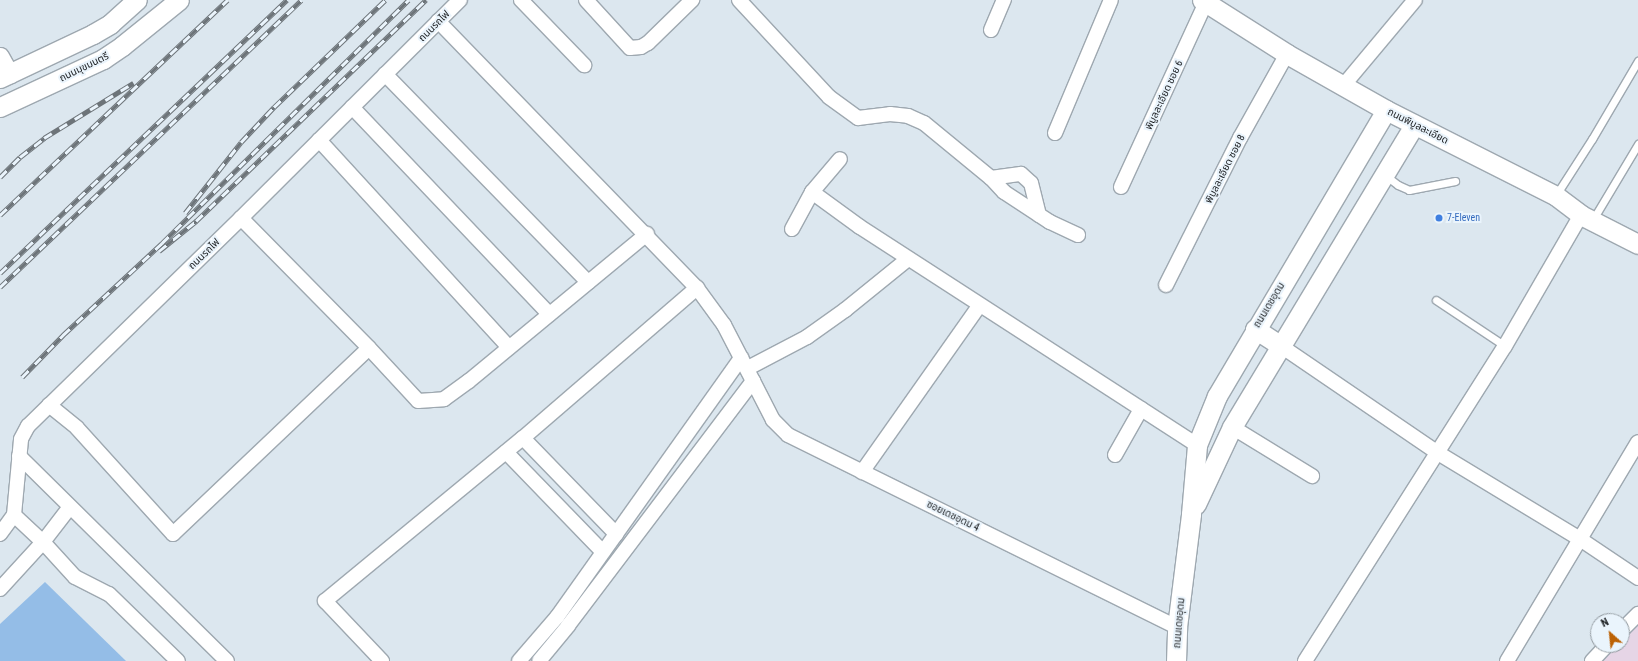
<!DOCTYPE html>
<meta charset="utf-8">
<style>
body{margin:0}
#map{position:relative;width:1638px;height:661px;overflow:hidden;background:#dce7ef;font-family:"Roboto Condensed","Noto Sans Thai",sans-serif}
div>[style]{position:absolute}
.medical>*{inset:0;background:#e6d5e6}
.water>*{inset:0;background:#94bde7}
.roads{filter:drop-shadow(1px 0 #9ea8b0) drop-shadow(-1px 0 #9ea8b0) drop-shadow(0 1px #9ea8b0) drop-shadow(0 -1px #9ea8b0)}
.service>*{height:7px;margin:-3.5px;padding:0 3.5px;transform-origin:3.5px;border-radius:3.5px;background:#fff}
.minor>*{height:14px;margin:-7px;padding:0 7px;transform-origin:7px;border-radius:7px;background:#fff}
.tertiary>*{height:17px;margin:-8.5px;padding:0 8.5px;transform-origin:8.5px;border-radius:8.5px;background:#fff}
.secondary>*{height:19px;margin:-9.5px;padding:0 9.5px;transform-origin:9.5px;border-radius:9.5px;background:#fff}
.rail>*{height:4.5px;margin-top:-2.25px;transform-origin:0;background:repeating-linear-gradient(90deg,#eaf4fc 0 9px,#6d7479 0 18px);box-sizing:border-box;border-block:1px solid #6d7479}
.dots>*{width:11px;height:11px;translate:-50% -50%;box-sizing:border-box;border:2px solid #eaf4fc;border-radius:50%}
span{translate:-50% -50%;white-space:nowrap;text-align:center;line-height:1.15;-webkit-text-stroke:4px #eaf4fc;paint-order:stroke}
.street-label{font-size:10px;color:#191c1f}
.shop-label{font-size:10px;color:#366cbe}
.left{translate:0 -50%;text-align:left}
.north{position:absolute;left:1590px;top:613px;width:40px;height:40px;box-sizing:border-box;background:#eaf4fc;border:1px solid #969ea4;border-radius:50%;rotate:333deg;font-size:11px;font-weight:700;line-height:16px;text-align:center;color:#191c1f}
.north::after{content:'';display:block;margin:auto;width:14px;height:18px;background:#bc6104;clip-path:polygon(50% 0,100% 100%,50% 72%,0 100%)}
</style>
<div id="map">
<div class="medical">
<i style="clip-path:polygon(1638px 623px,1638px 661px,1601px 661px,1617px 645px,1622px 645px,1622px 639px)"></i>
</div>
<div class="water">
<i style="clip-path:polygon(45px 582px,126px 661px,0 661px,0 624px)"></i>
</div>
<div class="roads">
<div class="service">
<i style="left:1385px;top:175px;width:16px;rotate:38deg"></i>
<i style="left:1398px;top:185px;width:12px;rotate:24deg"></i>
<i style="left:1409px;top:190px;width:47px;rotate:-11.1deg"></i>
<i style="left:1556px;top:195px;width:67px;rotate:-57.3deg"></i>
<i style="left:1592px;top:139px;width:91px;rotate:-59.5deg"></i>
<i style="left:1592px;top:221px;width:90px;rotate:-59.1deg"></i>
<i style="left:1436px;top:300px;width:83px;rotate:33.7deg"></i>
</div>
<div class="minor">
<i style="left:521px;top:0;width:91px;rotate:45.9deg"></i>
<i style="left:586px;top:0;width:65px;rotate:47.5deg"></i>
<i style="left:630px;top:48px;width:11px;rotate:-5deg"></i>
<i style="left:641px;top:47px;width:8px;rotate:-30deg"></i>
<i style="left:648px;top:43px;width:62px;rotate:-44.3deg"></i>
<i style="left:739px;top:0;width:132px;rotate:47.1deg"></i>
<i style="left:829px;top:97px;width:36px;rotate:36deg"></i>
<i style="left:858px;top:118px;width:32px;rotate:-7deg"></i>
<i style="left:890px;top:114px;width:18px;rotate:6deg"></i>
<i style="left:908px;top:116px;width:17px;rotate:24deg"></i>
<i style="left:924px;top:123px;width:87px;rotate:39.4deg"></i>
<i style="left:991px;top:178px;width:19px;rotate:47deg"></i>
<i style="left:1004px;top:192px;width:55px;rotate:33.1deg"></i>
<i style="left:1050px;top:222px;width:31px;rotate:25deg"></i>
<i style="left:438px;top:21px;width:372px;rotate:45.9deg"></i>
<i style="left:697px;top:288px;width:46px;rotate:53.9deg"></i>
<i style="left:724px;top:325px;width:63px;rotate:62.6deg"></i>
<i style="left:753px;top:381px;width:307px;rotate:127.1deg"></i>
<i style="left:568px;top:626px;width:45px;rotate:129.6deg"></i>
<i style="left:991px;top:30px;width:33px;rotate:-67deg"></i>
<i style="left:385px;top:74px;width:291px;rotate:45.7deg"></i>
<i style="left:1343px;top:86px;width:112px;rotate:-50.1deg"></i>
<i style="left:352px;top:107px;width:286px;rotate:46.4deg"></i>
<i style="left:1055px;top:133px;width:144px;rotate:-67.2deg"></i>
<i style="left:319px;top:140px;width:281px;rotate:47.5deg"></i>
<i style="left:991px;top:178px;width:30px;rotate:-8deg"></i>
<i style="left:1021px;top:174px;width:13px;rotate:42deg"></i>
<i style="left:1031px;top:183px;width:33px;rotate:76deg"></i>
<i style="left:1121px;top:187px;width:204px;rotate:-65.3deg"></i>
<i style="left:812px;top:192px;width:59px;rotate:36.1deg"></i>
<i style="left:860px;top:227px;width:401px;rotate:32.9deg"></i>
<i style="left:241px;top:218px;width:182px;rotate:45.4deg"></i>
<i style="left:369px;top:348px;width:72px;rotate:47.2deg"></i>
<i style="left:418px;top:401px;width:26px;rotate:-4deg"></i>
<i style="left:444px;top:399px;width:31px;rotate:-36deg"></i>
<i style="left:469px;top:381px;width:231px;rotate:-39.6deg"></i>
<i style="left:792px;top:229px;width:42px;rotate:-61.6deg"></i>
<i style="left:812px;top:192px;width:43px;rotate:-49.7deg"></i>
<i style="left:1166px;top:285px;width:165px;rotate:-63.3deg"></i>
<i style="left:1240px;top:138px;width:96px;rotate:-60.8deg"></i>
<i style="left:1281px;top:346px;width:190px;rotate:34.3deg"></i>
<i style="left:1438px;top:453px;width:166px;rotate:31.2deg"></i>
<i style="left:1580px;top:539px;width:70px;rotate:33.9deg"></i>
<i style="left:748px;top:368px;width:67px;rotate:-27.7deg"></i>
<i style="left:807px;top:337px;width:47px;rotate:-35.4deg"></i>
<i style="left:845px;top:310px;width:81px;rotate:-39deg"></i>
<i style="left:753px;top:381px;width:44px;rotate:62.9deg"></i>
<i style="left:773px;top:420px;width:21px;rotate:45deg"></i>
<i style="left:788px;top:435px;width:434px;rotate:26.3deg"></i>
<i style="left:49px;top:405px;width:36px;rotate:39deg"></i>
<i style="left:77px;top:428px;width:143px;rotate:47.8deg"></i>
<i style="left:173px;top:534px;width:270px;rotate:-43.5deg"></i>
<i style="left:1232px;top:427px;width:94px;rotate:31.5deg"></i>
<i style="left:523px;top:438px;width:134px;rotate:45.9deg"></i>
<i style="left:506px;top:452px;width:139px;rotate:45.9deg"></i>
<i style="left:1115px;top:455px;width:53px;rotate:-60.5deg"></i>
<i style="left:19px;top:456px;width:292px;rotate:44.6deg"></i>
<i style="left:862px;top:472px;width:204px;rotate:-54.8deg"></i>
<i style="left:14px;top:515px;width:40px;rotate:43deg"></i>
<i style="left:43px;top:542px;width:47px;rotate:47.6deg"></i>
<i style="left:75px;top:577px;width:38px;rotate:27deg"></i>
<i style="left:109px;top:594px;width:96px;rotate:44.2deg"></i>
<i style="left:0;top:534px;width:24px;rotate:-54deg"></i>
<i style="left:14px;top:515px;width:76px;rotate:-84.7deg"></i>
<i style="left:21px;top:439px;width:15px;rotate:-62deg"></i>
<i style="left:28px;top:426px;width:298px;rotate:-44.3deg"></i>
<i style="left:241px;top:218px;width:309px;rotate:-44.9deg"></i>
<i style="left:0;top:589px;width:64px;rotate:-47.5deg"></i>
<i style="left:43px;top:542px;width:44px;rotate:-52.4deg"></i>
<i style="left:1622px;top:630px;width:23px;rotate:-45deg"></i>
<i style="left:382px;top:661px;width:83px;rotate:-133.5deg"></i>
<i style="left:325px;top:601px;width:256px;rotate:-39.5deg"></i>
<i style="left:523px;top:438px;width:230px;rotate:-40.8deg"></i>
<i style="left:519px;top:661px;width:58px;rotate:-49.2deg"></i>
<i style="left:557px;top:617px;width:318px;rotate:-54.6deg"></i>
<i style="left:1305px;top:661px;width:373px;rotate:-57.6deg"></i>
<i style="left:1505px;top:346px;width:151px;rotate:-59.9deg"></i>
<i style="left:1507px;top:661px;width:255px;rotate:-59.1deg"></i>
<i style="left:1592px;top:661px;width:22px;rotate:-47deg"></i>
</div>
<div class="tertiary">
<i style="left:0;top:56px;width:21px;rotate:61deg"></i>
</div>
<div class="secondary">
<i style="left:1202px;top:0;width:101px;rotate:32.4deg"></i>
<i style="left:1287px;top:54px;width:114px;rotate:29.5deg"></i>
<i style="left:1386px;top:110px;width:191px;rotate:26.8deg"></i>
<i style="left:1556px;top:196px;width:31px;rotate:37deg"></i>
<i style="left:1581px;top:215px;width:64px;rotate:27deg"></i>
<i style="left:0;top:78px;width:103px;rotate:-25.3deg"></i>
<i style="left:93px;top:34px;width:20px;rotate:-30deg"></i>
<i style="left:110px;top:24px;width:36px;rotate:-42deg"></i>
<i style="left:0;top:107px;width:114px;rotate:-25deg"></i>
<i style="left:103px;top:59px;width:23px;rotate:-34deg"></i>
<i style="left:122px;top:46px;width:73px;rotate:-38.9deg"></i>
<i style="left:1255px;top:329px;width:31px;rotate:33deg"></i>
<i style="left:1196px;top:504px;width:85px;rotate:-64.9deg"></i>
<i style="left:1232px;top:427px;width:353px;rotate:-58.9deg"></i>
<i style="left:1176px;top:661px;width:34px;rotate:-88deg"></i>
<i style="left:1177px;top:627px;width:114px;rotate:-82.9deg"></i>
<i style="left:1191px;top:514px;width:69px;rotate:-85deg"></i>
<i style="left:1197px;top:445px;width:53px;rotate:-67.8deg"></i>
<i style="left:1217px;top:396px;width:332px;rotate:-59.4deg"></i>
</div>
</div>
<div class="rail">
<i style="left:0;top:177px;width:28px;rotate:-45deg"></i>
<i style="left:20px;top:157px;width:31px;rotate:-38deg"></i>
<i style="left:44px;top:138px;width:105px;rotate:-31.7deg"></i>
<i style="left:185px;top:213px;width:90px;rotate:-51.7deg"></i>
<i style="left:241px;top:142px;width:48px;rotate:-46.7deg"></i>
<i style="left:274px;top:107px;width:154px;rotate:-43.9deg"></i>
<i style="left:0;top:215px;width:313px;rotate:-43.4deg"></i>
<i style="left:159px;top:251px;width:48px;rotate:-39deg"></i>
<i style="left:196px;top:221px;width:319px;rotate:-43.9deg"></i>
<i style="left:0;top:273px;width:396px;rotate:-43.6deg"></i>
<i style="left:0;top:287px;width:416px;rotate:-43.6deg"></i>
<i style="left:22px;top:377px;width:59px;rotate:-45.7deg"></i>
<i style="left:63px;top:335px;width:135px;rotate:-42.9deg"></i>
<i style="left:162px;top:243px;width:346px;rotate:-44.6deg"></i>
</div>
<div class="dots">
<i style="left:1439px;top:218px;background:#3f7fe0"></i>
</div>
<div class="street-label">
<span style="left:434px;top:26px;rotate:-45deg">ถนนรถไฟ</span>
<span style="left:84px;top:67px;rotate:-26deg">ถนนมุขมนตรี</span>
<span style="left:1164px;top:95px;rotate:-65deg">พิบูลละเอียด ซอย 6</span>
<span style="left:1418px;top:126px;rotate:27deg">ถนนพิบูลละเอียด</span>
<span style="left:1225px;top:169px;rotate:-63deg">พิบูลละเอียด ซอย 8</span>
<span style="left:204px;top:254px;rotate:-44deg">ถนนรถไฟ</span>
<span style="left:1269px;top:305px;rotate:-59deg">ถนนเดชอุดม</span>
<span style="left:953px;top:516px;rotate:26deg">ซอยเดชอุดม 4</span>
<span style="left:1179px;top:623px;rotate:-85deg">ถนนเดชอุดม</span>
</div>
<div class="shop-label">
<span class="left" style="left:1447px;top:218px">7-Eleven</span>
</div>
<div class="north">N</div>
</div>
